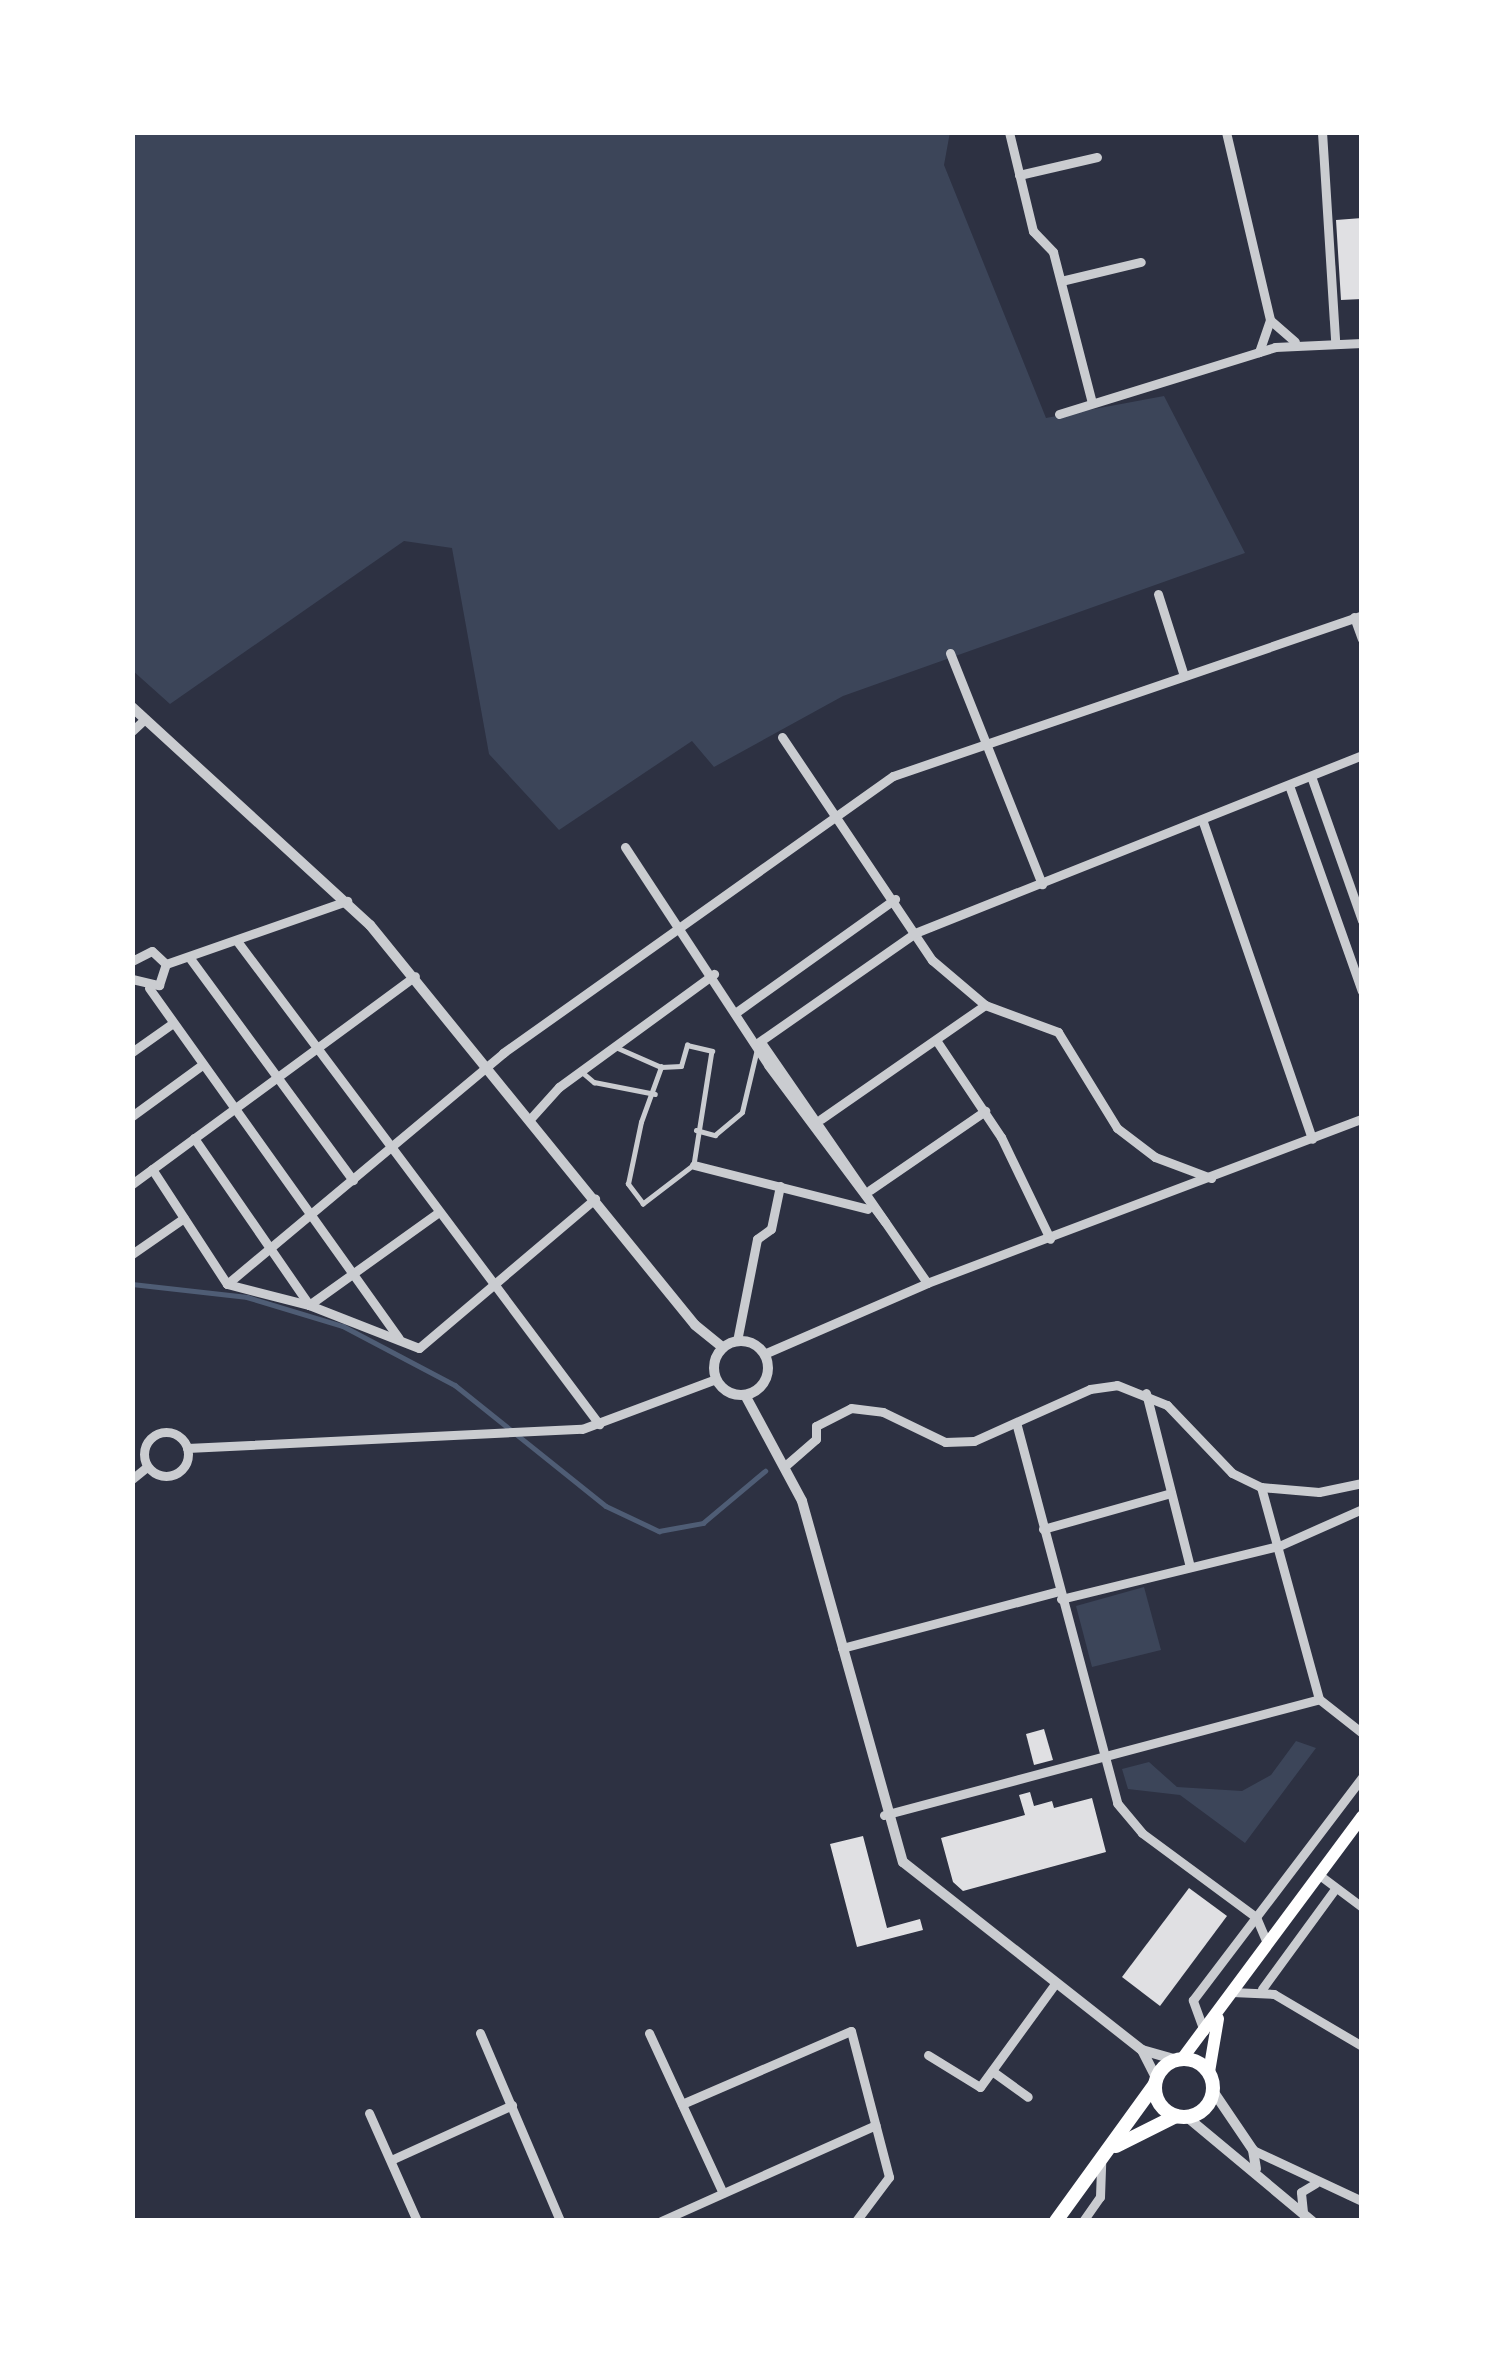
<!DOCTYPE html>
<style>
body{margin:0}
#map{position:relative;width:1494px;height:2353px;overflow:hidden;background:#2d3142;font-family:"Titillium Web",sans-serif}
div>[style]{position:absolute}
.green>*{inset:0;background:#3c4559}
.stream>*{height:4.5px;margin:-2.25px;padding:0 2.25px;transform-origin:2.25px;border-radius:2.25px;background:#4f5d75}
.building>*{inset:0;background:#e0e0e3}
.service>*{height:4.5px;margin:-2.25px;padding:0 2.25px;transform-origin:2.25px;border-radius:2.25px;background:#caccd0}
.minor>*{height:9px;margin:-4.5px;padding:0 4.5px;transform-origin:4.5px;border-radius:4.5px;background:#caccd0}
.minor>.ring{margin:-4.5px;padding:0;box-sizing:content-box;background:none;border:9px solid #caccd0;border-radius:50%}
.tertiary>*{height:10px;margin:-5px;padding:0 5px;transform-origin:5px;border-radius:5px;background:#caccd0}
.tertiary>.ring{margin:-5px;padding:0;box-sizing:content-box;background:none;border:10px solid #caccd0;border-radius:50%}
.secondary>*{height:12px;margin:-6px;padding:0 6px;transform-origin:6px;border-radius:6px;background:#fff}
.primary>*{height:14px;margin:-7px;padding:0 7px;transform-origin:7px;border-radius:7px;background:#fff}
.primary>.ring{margin:-7px;padding:0;box-sizing:content-box;background:none;border:14px solid #fff;border-radius:50%}
span{translate:-50% -50%;white-space:nowrap;text-align:center;line-height:1.15;-webkit-text-stroke:9px #fff;paint-order:stroke}
.frame{position:absolute;inset:0;border:135px solid #fff;pointer-events:none}
</style>
<div id="map">
<div class="green">
<i style="clip-path:polygon(132px 132px,950px 132px,944px 165px,1046px 418px,1164px 396px,1245px 553px,843px 696px,714px 767px,692px 741px,559px 830px,489px 754px,452px 548px,404px 541px,170px 704px,132px 670px)"></i>
<i style="clip-path:polygon(1144px 1587px,1161px 1650px,1092px 1667px,1076px 1606px)"></i>
<i style="clip-path:polygon(1296px 1741px,1316px 1748px,1245px 1843px,1180px 1795px,1128px 1789px,1122px 1769px,1149px 1762px,1177px 1787px,1242px 1791px,1271px 1775px)"></i>
</div>
<div class="stream">
<i style="left:132px;top:1284px;width:116px;rotate:6.4deg"></i>
<i style="left:247px;top:1297px;width:100px;rotate:16.8deg"></i>
<i style="left:343px;top:1326px;width:127px;rotate:27.8deg"></i>
<i style="left:455px;top:1385px;width:193px;rotate:38.7deg"></i>
<i style="left:606px;top:1506px;width:59px;rotate:25.3deg"></i>
<i style="left:659px;top:1531px;width:45px;rotate:-10.3deg"></i>
<i style="left:703px;top:1523px;width:81px;rotate:-40deg"></i>
</div>
<div class="building">
<i style="clip-path:polygon(1362px 218px,1362px 299px,1341px 300px,1336px 220px)"></i>
<i style="clip-path:polygon(1044px 1729px,1053px 1760px,1034px 1765px,1026px 1734px)"></i>
<i style="clip-path:polygon(1030px 1792px,1034px 1806px,1052px 1801px,1054px 1808px,1092px 1798px,1106px 1852px,963px 1891px,953px 1882px,941px 1838px,1025px 1815px,1019px 1795px)"></i>
<i style="clip-path:polygon(863px 1836px,887px 1928px,920px 1919px,923px 1930px,857px 1947px,830px 1844px)"></i>
<i style="clip-path:polygon(1189px 1888px,1227px 1916px,1160px 2006px,1122px 1977px)"></i>
</div>
<div class="service">
<i style="left:687px;top:1045px;width:26px;rotate:13deg"></i>
<i style="left:712px;top:1051px;width:115px;rotate:99deg"></i>
<i style="left:694px;top:1165px;width:64px;rotate:142.6deg"></i>
<i style="left:643px;top:1204px;width:25px;rotate:-127deg"></i>
<i style="left:628px;top:1184px;width:63px;rotate:-78.2deg"></i>
<i style="left:641px;top:1122px;width:59px;rotate:-70deg"></i>
<i style="left:661px;top:1067px;width:20px;rotate:-3deg"></i>
<i style="left:681px;top:1066px;width:22px;rotate:-74deg"></i>
<i style="left:618px;top:1048px;width:47px;rotate:23.8deg"></i>
<i style="left:582px;top:1072px;width:16px;rotate:40deg"></i>
<i style="left:594px;top:1082px;width:62px;rotate:11.1deg"></i>
<i style="left:696px;top:1130px;width:20px;rotate:15deg"></i>
<i style="left:715px;top:1135px;width:35px;rotate:-40deg"></i>
<i style="left:742px;top:1112px;width:65px;rotate:-76.6deg"></i>
</div>
<div class="minor">
<i style="left:1009px;top:132px;width:102px;rotate:76.4deg"></i>
<i style="left:1033px;top:231px;width:29px;rotate:46deg"></i>
<i style="left:1053px;top:252px;width:156px;rotate:75.5deg"></i>
<i style="left:1226px;top:132px;width:193px;rotate:76.8deg"></i>
<i style="left:1270px;top:320px;width:34px;rotate:109deg"></i>
<i style="left:1322px;top:132px;width:209px;rotate:86.4deg"></i>
<i style="left:1019px;top:175px;width:80px;rotate:-13deg"></i>
<i style="left:1061px;top:281px;width:82px;rotate:-13.4deg"></i>
<i style="left:1270px;top:320px;width:33px;rotate:41deg"></i>
<i style="left:1059px;top:414px;width:226px;rotate:-17.2deg"></i>
<i style="left:1275px;top:347px;width:87px;rotate:-2.6deg"></i>
<i style="left:1158px;top:594px;width:83px;rotate:72.4deg"></i>
<i style="left:1354px;top:617px;width:23px;rotate:70deg"></i>
<i style="left:950px;top:653px;width:249px;rotate:68.3deg"></i>
<i style="left:132px;top:731px;width:18px;rotate:-43deg"></i>
<i style="left:782px;top:737px;width:269px;rotate:56.1deg"></i>
<i style="left:932px;top:960px;width:70px;rotate:40.3deg"></i>
<i style="left:985px;top:1005px;width:78px;rotate:20.3deg"></i>
<i style="left:1058px;top:1032px;width:113px;rotate:58.4deg"></i>
<i style="left:1117px;top:1128px;width:48px;rotate:37.3deg"></i>
<i style="left:1155px;top:1157px;width:60px;rotate:20.6deg"></i>
<i style="left:1312px;top:779px;width:150px;rotate:70.5deg"></i>
<i style="left:1290px;top:788px;width:215px;rotate:70.5deg"></i>
<i style="left:1203px;top:822px;width:335px;rotate:71deg"></i>
<i style="left:625px;top:847px;width:261px;rotate:56.7deg"></i>
<i style="left:768px;top:1065px;width:196px;rotate:53.3deg"></i>
<i style="left:237px;top:941px;width:604px;rotate:53.15deg"></i>
<i style="left:189px;top:957px;width:277px;rotate:53.7deg"></i>
<i style="left:132px;top:961px;width:22px;rotate:-27deg"></i>
<i style="left:152px;top:951px;width:19px;rotate:43deg"></i>
<i style="left:166px;top:964px;width:192px;rotate:-19.2deg"></i>
<i style="left:132px;top:979px;width:28px;rotate:13deg"></i>
<i style="left:159px;top:985px;width:22px;rotate:-72deg"></i>
<i style="left:149px;top:988px;width:430px;rotate:54.5deg"></i>
<i style="left:738px;top:1011px;width:193px;rotate:-35.5deg"></i>
<i style="left:936px;top:1040px;width:117px;rotate:56.2deg"></i>
<i style="left:1001px;top:1137px;width:113px;rotate:64.3deg"></i>
<i style="left:759px;top:1042px;width:190px;rotate:-34.9deg"></i>
<i style="left:915px;top:933px;width:481px;rotate:-21.7deg"></i>
<i style="left:763px;top:1045px;width:289px;rotate:55.4deg"></i>
<i style="left:132px;top:1052px;width:50px;rotate:-35.3deg"></i>
<i style="left:132px;top:1116px;width:87px;rotate:-36.1deg"></i>
<i style="left:531px;top:1118px;width:42px;rotate:-47.9deg"></i>
<i style="left:559px;top:1087px;width:192px;rotate:-36.1deg"></i>
<i style="left:821px;top:1119px;width:200px;rotate:-34.8deg"></i>
<i style="left:194px;top:1138px;width:203px;rotate:55.4deg"></i>
<i style="left:309px;top:1305px;width:160px;rotate:-35.6deg"></i>
<i style="left:694px;top:1165px;width:179px;rotate:14.2deg"></i>
<i style="left:152px;top:1169px;width:137px;rotate:56.9deg"></i>
<i style="left:132px;top:1184px;width:351px;rotate:-36.3deg"></i>
<i style="left:870px;top:1190px;width:140px;rotate:-34.5deg"></i>
<i style="left:132px;top:1254px;width:63px;rotate:-34.7deg"></i>
<i style="left:227px;top:1284px;width:360px;rotate:-39.9deg"></i>
<i style="left:503px;top:1053px;width:478px;rotate:-35.4deg"></i>
<i style="left:893px;top:776px;width:496px;rotate:-18.9deg"></i>
<i style="left:227px;top:1284px;width:85px;rotate:14.4deg"></i>
<i style="left:309px;top:1305px;width:118px;rotate:21.4deg"></i>
<i style="left:419px;top:1348px;width:231px;rotate:-40.3deg"></i>
<i style="left:737px;top:1341px;width:104px;rotate:-78.9deg"></i>
<i style="left:757px;top:1239px;width:17px;rotate:-36deg"></i>
<i style="left:771px;top:1229px;width:44px;rotate:-78.2deg"></i>
<i style="left:764px;top:1354px;width:178px;rotate:-23.5deg"></i>
<i style="left:927px;top:1283px;width:465px;rotate:-20.7deg"></i>
<i style="left:1146px;top:1393px;width:179px;rotate:75.8deg"></i>
<i style="left:1017px;top:1426px;width:390px;rotate:75.1deg"></i>
<i style="left:1117px;top:1803px;width:39px;rotate:50deg"></i>
<i style="left:1142px;top:1833px;width:142px;rotate:36.4deg"></i>
<i style="left:1256px;top:1917px;width:28px;rotate:67deg"></i>
<i class="ring" style="left:144px;top:1432px;width:35px;height:35px"></i>
<i style="left:187px;top:1448px;width:395px;rotate:-2.8deg"></i>
<i style="left:582px;top:1429px;width:143px;rotate:-20.5deg"></i>
<i style="left:785px;top:1466px;width:41px;rotate:-41.1deg"></i>
<i style="left:816px;top:1439px;width:13px;rotate:-90deg"></i>
<i style="left:816px;top:1426px;width:39px;rotate:-27deg"></i>
<i style="left:851px;top:1408px;width:32px;rotate:7deg"></i>
<i style="left:883px;top:1412px;width:69px;rotate:25.8deg"></i>
<i style="left:945px;top:1442px;width:29px;rotate:-2deg"></i>
<i style="left:974px;top:1441px;width:127px;rotate:-24.1deg"></i>
<i style="left:1090px;top:1389px;width:27px;rotate:-8deg"></i>
<i style="left:1117px;top:1385px;width:54px;rotate:21.8deg"></i>
<i style="left:1167px;top:1405px;width:94px;rotate:46.3deg"></i>
<i style="left:1232px;top:1473px;width:32px;rotate:26deg"></i>
<i style="left:1261px;top:1487px;width:58px;rotate:4.9deg"></i>
<i style="left:1319px;top:1492px;width:44px;rotate:-11.8deg"></i>
<i style="left:132px;top:1479px;width:19px;rotate:-39deg"></i>
<i style="left:1261px;top:1487px;width:220px;rotate:74.7deg"></i>
<i style="left:1319px;top:1699px;width:55px;rotate:38.3deg"></i>
<i style="left:1043px;top:1529px;width:133px;rotate:-15.7deg"></i>
<i style="left:1061px;top:1599px;width:224px;rotate:-13.7deg"></i>
<i style="left:1279px;top:1546px;width:91px;rotate:-24deg"></i>
<i style="left:842px;top:1648px;width:224px;rotate:-14.7deg"></i>
<i style="left:884px;top:1815px;width:450px;rotate:-14.9deg"></i>
<i style="left:1318px;top:1874px;width:55px;rotate:36.9deg"></i>
<i style="left:1262px;top:1989px;width:124px;rotate:-53.9deg"></i>
<i style="left:1232px;top:1992px;width:42px;rotate:2.7deg"></i>
<i style="left:1274px;top:1994px;width:102px;rotate:30.6deg"></i>
<i style="left:1204px;top:2031px;width:33px;rotate:-110deg"></i>
<i style="left:1193px;top:2000px;width:280px;rotate:-52.8deg"></i>
<i style="left:480px;top:2033px;width:204px;rotate:66.9deg"></i>
<i style="left:649px;top:2033px;width:176px;rotate:65.2deg"></i>
<i style="left:928px;top:2055px;width:61px;rotate:31.6deg"></i>
<i style="left:980px;top:2087px;width:126px;rotate:-54deg"></i>
<i style="left:992px;top:2071px;width:44px;rotate:35.8deg"></i>
<i style="left:682px;top:2104px;width:184px;rotate:-23.4deg"></i>
<i style="left:851px;top:2031px;width:151px;rotate:75.4deg"></i>
<i style="left:889px;top:2177px;width:55px;rotate:126.9deg"></i>
<i style="left:369px;top:2113px;width:118px;rotate:66deg"></i>
<i style="left:1253px;top:2150px;width:120px;rotate:25.1deg"></i>
<i style="left:391px;top:2160px;width:133px;rotate:-24.4deg"></i>
<i style="left:1303px;top:2212px;width:20px;rotate:-96deg"></i>
<i style="left:1301px;top:2192px;width:17px;rotate:-31deg"></i>
<i style="left:661px;top:2221px;width:235px;rotate:-24.1deg"></i>
<i style="left:1083px;top:2221px;width:29px;rotate:-55deg"></i>
<i style="left:1100px;top:2197px;width:35px;rotate:-88deg"></i>
</div>
<div class="tertiary">
<i style="left:132px;top:707px;width:323px;rotate:42.5deg"></i>
<i style="left:370px;top:925px;width:515px;rotate:50.91deg"></i>
<i style="left:695px;top:1325px;width:36px;rotate:39deg"></i>
<i class="ring" style="left:714px;top:1341px;width:44px;height:44px"></i>
<i style="left:745px;top:1395px;width:120px;rotate:61.7deg"></i>
<i style="left:802px;top:1501px;width:375px;rotate:74.4deg"></i>
<i style="left:903px;top:1862px;width:304px;rotate:38.2deg"></i>
<i style="left:1142px;top:2050px;width:35px;rotate:16deg"></i>
<i style="left:1142px;top:2050px;width:33px;rotate:63deg"></i>
<i style="left:1213px;top:2091px;width:71px;rotate:55.9deg"></i>
<i style="left:1253px;top:2150px;width:19px;rotate:81deg"></i>
<i style="left:1187px;top:2117px;width:163px;rotate:39.8deg"></i>
</div>
<div class="secondary">
<i style="left:1182px;top:2059px;width:302px;rotate:-53.4deg"></i>
<i style="left:1209px;top:2072px;width:54px;rotate:-80.4deg"></i>
</div>
<div class="primary">
<i class="ring" style="left:1155px;top:2059px;width:44px;height:44px"></i>
<i style="left:1116px;top:2146px;width:67px;rotate:-26.6deg"></i>
<i style="left:1056px;top:2221px;width:169px;rotate:-54.1deg"></i>
</div>
<div class="frame"></div>
</div>
